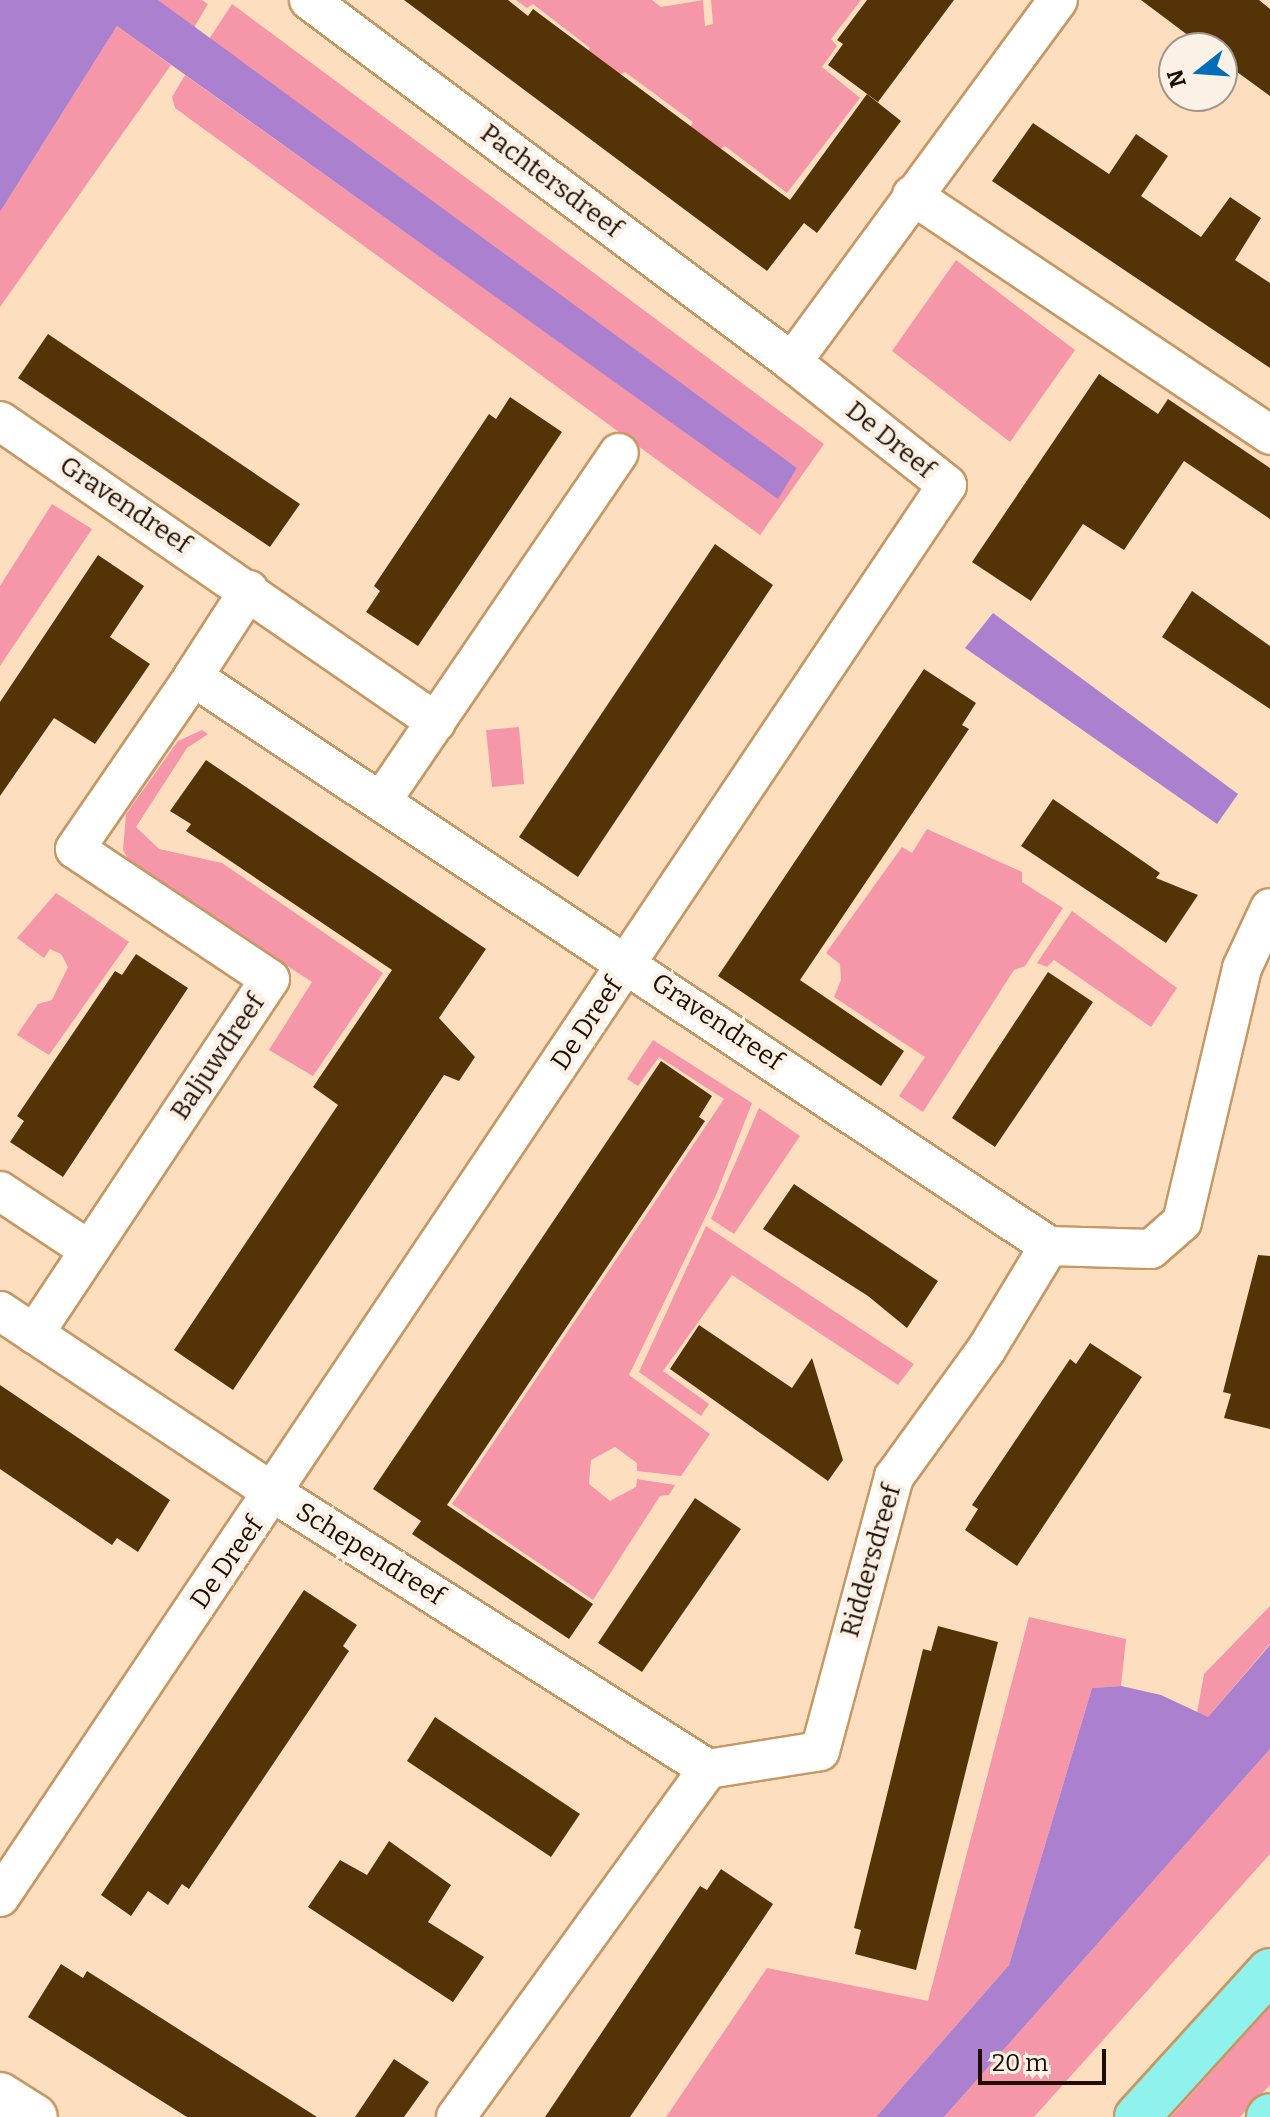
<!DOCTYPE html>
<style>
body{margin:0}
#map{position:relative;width:1270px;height:2117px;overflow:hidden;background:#fddfc0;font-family:Bitter,serif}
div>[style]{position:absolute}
.green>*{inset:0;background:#f597a8}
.water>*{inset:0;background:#ab80ce}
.building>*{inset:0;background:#543407}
.roads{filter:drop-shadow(2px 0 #c79864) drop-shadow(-2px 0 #c79864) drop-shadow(0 2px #c79864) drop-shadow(0 -2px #c79864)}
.minor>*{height:38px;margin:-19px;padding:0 19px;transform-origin:19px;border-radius:19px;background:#fff}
.tertiary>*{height:44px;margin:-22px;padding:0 22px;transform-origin:22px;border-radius:22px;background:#fff}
.primary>*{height:44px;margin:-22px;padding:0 22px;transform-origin:22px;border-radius:22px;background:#8ff2ec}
span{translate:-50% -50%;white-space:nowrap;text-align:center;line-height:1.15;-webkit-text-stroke:8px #fbf1e6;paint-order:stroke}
.street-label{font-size:26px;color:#1f0e00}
.north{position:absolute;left:1158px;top:32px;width:80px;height:80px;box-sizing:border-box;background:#fbf1e6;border:2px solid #a3968a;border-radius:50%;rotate:253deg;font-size:22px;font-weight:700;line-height:32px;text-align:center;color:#1f0e00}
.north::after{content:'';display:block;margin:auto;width:28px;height:36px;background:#006db8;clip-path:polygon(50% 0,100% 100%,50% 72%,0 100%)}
.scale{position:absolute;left:978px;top:2049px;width:128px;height:36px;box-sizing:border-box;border:4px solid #1f0e00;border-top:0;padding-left:10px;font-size:24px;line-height:28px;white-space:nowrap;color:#1f0e00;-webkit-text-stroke:6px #fbf1e6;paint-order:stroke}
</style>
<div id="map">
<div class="green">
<i style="clip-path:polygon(158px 0,202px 0,208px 4px,193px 29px)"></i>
<i style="clip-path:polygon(516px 0,652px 0,661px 7px,703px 0,705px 26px,713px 24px,711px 0,861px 0,831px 39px,837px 46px,822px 67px,860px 98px,787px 193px,725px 146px,718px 151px,689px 130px,693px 122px,625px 72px,617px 76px,586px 54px,590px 48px,533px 4px,527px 8px)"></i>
<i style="clip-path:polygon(232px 4px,824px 444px,760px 535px,175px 108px,172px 97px,185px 75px,778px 498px,797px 468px,209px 39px)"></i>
<i style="clip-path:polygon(117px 26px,171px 65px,0 307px,0 212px)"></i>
<i style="clip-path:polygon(956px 260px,1075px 350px,1010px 442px,892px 351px)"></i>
<i style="clip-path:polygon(52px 504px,92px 529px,0 666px,0 586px)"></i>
<i style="clip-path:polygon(519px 727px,524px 784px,492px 787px,486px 730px)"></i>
<i style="clip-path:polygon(202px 730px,208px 734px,187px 748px,136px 827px,159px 849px,222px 863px,383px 973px,313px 1076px,269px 1050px,312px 982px,131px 864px,123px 850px,126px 814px,178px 741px)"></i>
<i style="clip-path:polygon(927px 829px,1022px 872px,1022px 882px,1063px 908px,1025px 966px,1014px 970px,923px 1112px,899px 1096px,925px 1057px,834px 997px,841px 980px,840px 964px,826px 953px,902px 847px,912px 853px)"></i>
<i style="clip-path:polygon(56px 893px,129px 942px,49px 1055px,17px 1035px,38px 1004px,52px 1000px,68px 967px,61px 954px,50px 949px,44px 958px,17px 938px)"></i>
<i style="clip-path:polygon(1072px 911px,1177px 988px,1151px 1027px,1054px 960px,1047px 967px,1037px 963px)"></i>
<i style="clip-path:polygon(653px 1040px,752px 1103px,716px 1195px,629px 1375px,710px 1434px,681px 1476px,637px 1471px,637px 1463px,615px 1447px,591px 1460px,589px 1484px,610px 1501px,636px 1487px,637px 1479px,675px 1485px,669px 1495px,660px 1496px,593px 1600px,452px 1504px,724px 1099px,659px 1057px,638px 1086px,627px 1079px)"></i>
<i style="clip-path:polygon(759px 1108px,800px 1136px,734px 1234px,711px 1219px)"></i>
<i style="clip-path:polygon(706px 1226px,914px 1364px,898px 1385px,732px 1275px,663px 1371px,709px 1404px,701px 1416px,639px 1372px)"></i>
<i style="clip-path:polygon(1270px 1606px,1270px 1644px,1208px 1717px,1197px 1713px,1204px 1674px)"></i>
<i style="clip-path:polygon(1029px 1617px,1126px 1639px,1121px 1686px,1092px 1688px,1009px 1965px,876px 2117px,666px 2117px,767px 1968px,928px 2001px)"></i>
<i style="clip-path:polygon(1270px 1749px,1270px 1854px,1034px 2117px,944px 2117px)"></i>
<i style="clip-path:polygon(1270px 2007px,1270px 2085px,1240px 2117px,1171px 2117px)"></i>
</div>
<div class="water">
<i style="clip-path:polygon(0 0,158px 0,797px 468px,778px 499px,117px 26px,0 212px)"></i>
<i style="clip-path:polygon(993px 613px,1238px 794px,1217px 824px,965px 648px)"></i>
<i style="clip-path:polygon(1270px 1645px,1270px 1749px,944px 2117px,876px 2117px,1009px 1965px,1092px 1688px,1121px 1686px,1161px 1695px,1208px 1717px)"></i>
</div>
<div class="building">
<i style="clip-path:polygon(404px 0,508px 0,528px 16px,533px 9px,790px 200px,867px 94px,901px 121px,817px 233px,804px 223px,767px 271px)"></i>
<i style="clip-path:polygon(867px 0,954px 0,878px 102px,828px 65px,843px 44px,837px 40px)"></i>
<i style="clip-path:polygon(1141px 0,1259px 0,1270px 9px,1270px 96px,1222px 61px,1222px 48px,1205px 48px)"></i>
<i style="clip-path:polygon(1033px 123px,1109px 174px,1136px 134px,1168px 156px,1141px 196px,1201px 237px,1230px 197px,1261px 218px,1235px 260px,1270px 283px,1270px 368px,992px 181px)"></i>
<i style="clip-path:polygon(48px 334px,300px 504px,270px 547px,18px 378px)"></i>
<i style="clip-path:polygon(1099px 374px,1158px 414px,1168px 399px,1270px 468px,1270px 519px,1184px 461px,1124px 550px,1083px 524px,1031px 601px,972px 562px)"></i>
<i style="clip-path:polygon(510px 397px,562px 432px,418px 646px,366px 612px,380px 591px,374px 586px,489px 414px,496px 419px)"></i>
<i style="clip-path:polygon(715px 544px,773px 585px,578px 877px,519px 837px)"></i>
<i style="clip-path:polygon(98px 555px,144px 586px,110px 637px,150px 664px,95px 744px,54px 718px,0 796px,0 702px)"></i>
<i style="clip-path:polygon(1192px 591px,1270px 646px,1270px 709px,1162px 637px)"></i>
<i style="clip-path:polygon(924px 669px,976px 703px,962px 725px,969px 729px,800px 980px,904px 1051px,881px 1086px,718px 976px)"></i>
<i style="clip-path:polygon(206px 760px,486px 949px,439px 1018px,475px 1057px,459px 1081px,444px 1075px,233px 1390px,174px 1350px,338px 1105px,313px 1087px,392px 970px,186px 831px,191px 824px,170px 811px)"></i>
<i style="clip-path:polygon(1053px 799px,1160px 873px,1156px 878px,1198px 895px,1166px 943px,1021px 846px)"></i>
<i style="clip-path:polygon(136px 954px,188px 988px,63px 1177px,10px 1142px,24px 1121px,17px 1116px,115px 971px,122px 975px)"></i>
<i style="clip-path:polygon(1048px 972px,1093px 1002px,995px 1147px,952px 1118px)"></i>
<i style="clip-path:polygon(661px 1061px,712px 1096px,699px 1117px,705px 1121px,447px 1505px,593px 1604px,569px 1639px,412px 1534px,421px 1521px,373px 1489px)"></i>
<i style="clip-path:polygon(794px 1184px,938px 1281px,907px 1328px,868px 1296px,763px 1229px)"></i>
<i style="clip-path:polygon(1258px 1255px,1270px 1256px,1270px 1429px,1224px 1418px,1231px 1394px,1223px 1392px)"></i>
<i style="clip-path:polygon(699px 1325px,792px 1388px,812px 1358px,843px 1460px,828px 1481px,670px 1369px)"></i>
<i style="clip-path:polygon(1090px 1343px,1142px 1377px,1017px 1566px,965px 1530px,978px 1509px,972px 1505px,1070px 1359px,1076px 1364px)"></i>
<i style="clip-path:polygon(0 1385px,170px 1500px,138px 1552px,117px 1538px,112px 1545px,0 1469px)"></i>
<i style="clip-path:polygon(695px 1498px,741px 1529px,642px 1672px,598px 1643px)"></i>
<i style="clip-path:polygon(304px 1590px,357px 1625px,343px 1646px,349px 1651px,189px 1889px,182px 1884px,168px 1905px,148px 1891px,131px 1916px,101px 1895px)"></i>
<i style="clip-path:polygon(938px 1626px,998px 1642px,916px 1970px,855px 1954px,861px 1930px,854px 1928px,923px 1649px,931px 1651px)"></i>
<i style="clip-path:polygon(435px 1717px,580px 1814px,551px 1857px,407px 1761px)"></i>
<i style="clip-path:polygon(389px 1841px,451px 1885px,428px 1922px,484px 1957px,453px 2002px,308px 1907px,340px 1860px,367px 1875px)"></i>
<i style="clip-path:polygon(721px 1869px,773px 1904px,630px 2117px,545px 2117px,700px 1886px,707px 1890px)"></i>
<i style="clip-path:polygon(61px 1964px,83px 1978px,87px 1971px,317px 2117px,187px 2117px,28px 2017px)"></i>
<i style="clip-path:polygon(394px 2059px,429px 2082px,404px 2117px,355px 2117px)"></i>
</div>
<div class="roads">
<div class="minor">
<i style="left:309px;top:0;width:604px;rotate:36.85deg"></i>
<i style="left:912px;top:195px;width:431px;rotate:33.8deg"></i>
<i style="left:0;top:421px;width:530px;rotate:34.62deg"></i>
<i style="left:249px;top:590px;width:103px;rotate:122.8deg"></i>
<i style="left:193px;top:677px;width:1028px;rotate:33.61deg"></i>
<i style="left:382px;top:800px;width:420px;rotate:-55.7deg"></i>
<i style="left:0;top:1191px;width:107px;rotate:33.5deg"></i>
<i style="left:0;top:1311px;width:330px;rotate:33.6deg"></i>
<i style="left:275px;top:1494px;width:513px;rotate:32.42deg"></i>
<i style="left:34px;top:1334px;width:426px;rotate:-56.4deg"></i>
<i style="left:270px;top:979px;width:234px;rotate:-146.3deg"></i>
<i style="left:75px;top:849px;width:209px;rotate:-55.5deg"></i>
<i style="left:0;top:1897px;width:1700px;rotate:-56.15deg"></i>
<i style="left:947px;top:485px;width:198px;rotate:-141.6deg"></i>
<i style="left:792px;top:362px;width:449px;rotate:-53.7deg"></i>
<i style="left:456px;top:2117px;width:430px;rotate:-54.1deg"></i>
<i style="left:708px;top:1769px;width:113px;rotate:-9.1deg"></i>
<i style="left:820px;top:1751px;width:284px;rotate:-74.9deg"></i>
<i style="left:894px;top:1477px;width:157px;rotate:-54.1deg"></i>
<i style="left:986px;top:1350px;width:122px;rotate:-58.8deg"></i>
<i style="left:1049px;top:1246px;width:102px;rotate:1.7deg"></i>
<i style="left:1151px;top:1249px;width:41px;rotate:-41.1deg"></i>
<i style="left:1182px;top:1222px;width:261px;rotate:-76.7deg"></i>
<i style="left:1242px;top:968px;width:66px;rotate:-65deg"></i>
</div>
<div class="tertiary">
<i style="left:0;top:2095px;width:41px;rotate:32.2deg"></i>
</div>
<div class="primary">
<i style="left:1137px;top:2117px;width:197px;rotate:-47.7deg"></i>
<i style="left:1269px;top:2117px;width:1px;rotate:-45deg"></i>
</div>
</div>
<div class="street-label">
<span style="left:551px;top:181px;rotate:37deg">Pachtersdreef</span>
<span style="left:890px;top:440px;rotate:39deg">De Dreef</span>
<span style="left:125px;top:505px;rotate:34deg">Gravendreef</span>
<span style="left:717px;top:1022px;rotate:34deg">Gravendreef</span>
<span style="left:587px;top:1024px;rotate:-56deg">De Dreef</span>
<span style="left:218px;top:1057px;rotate:-56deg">Baljuwdreef</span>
<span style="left:370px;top:1554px;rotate:32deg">Schependreef</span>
<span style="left:871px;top:1561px;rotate:-74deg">Riddersdreef</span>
<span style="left:227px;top:1563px;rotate:-55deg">De Dreef</span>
</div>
<div class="north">N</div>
<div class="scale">20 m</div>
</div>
